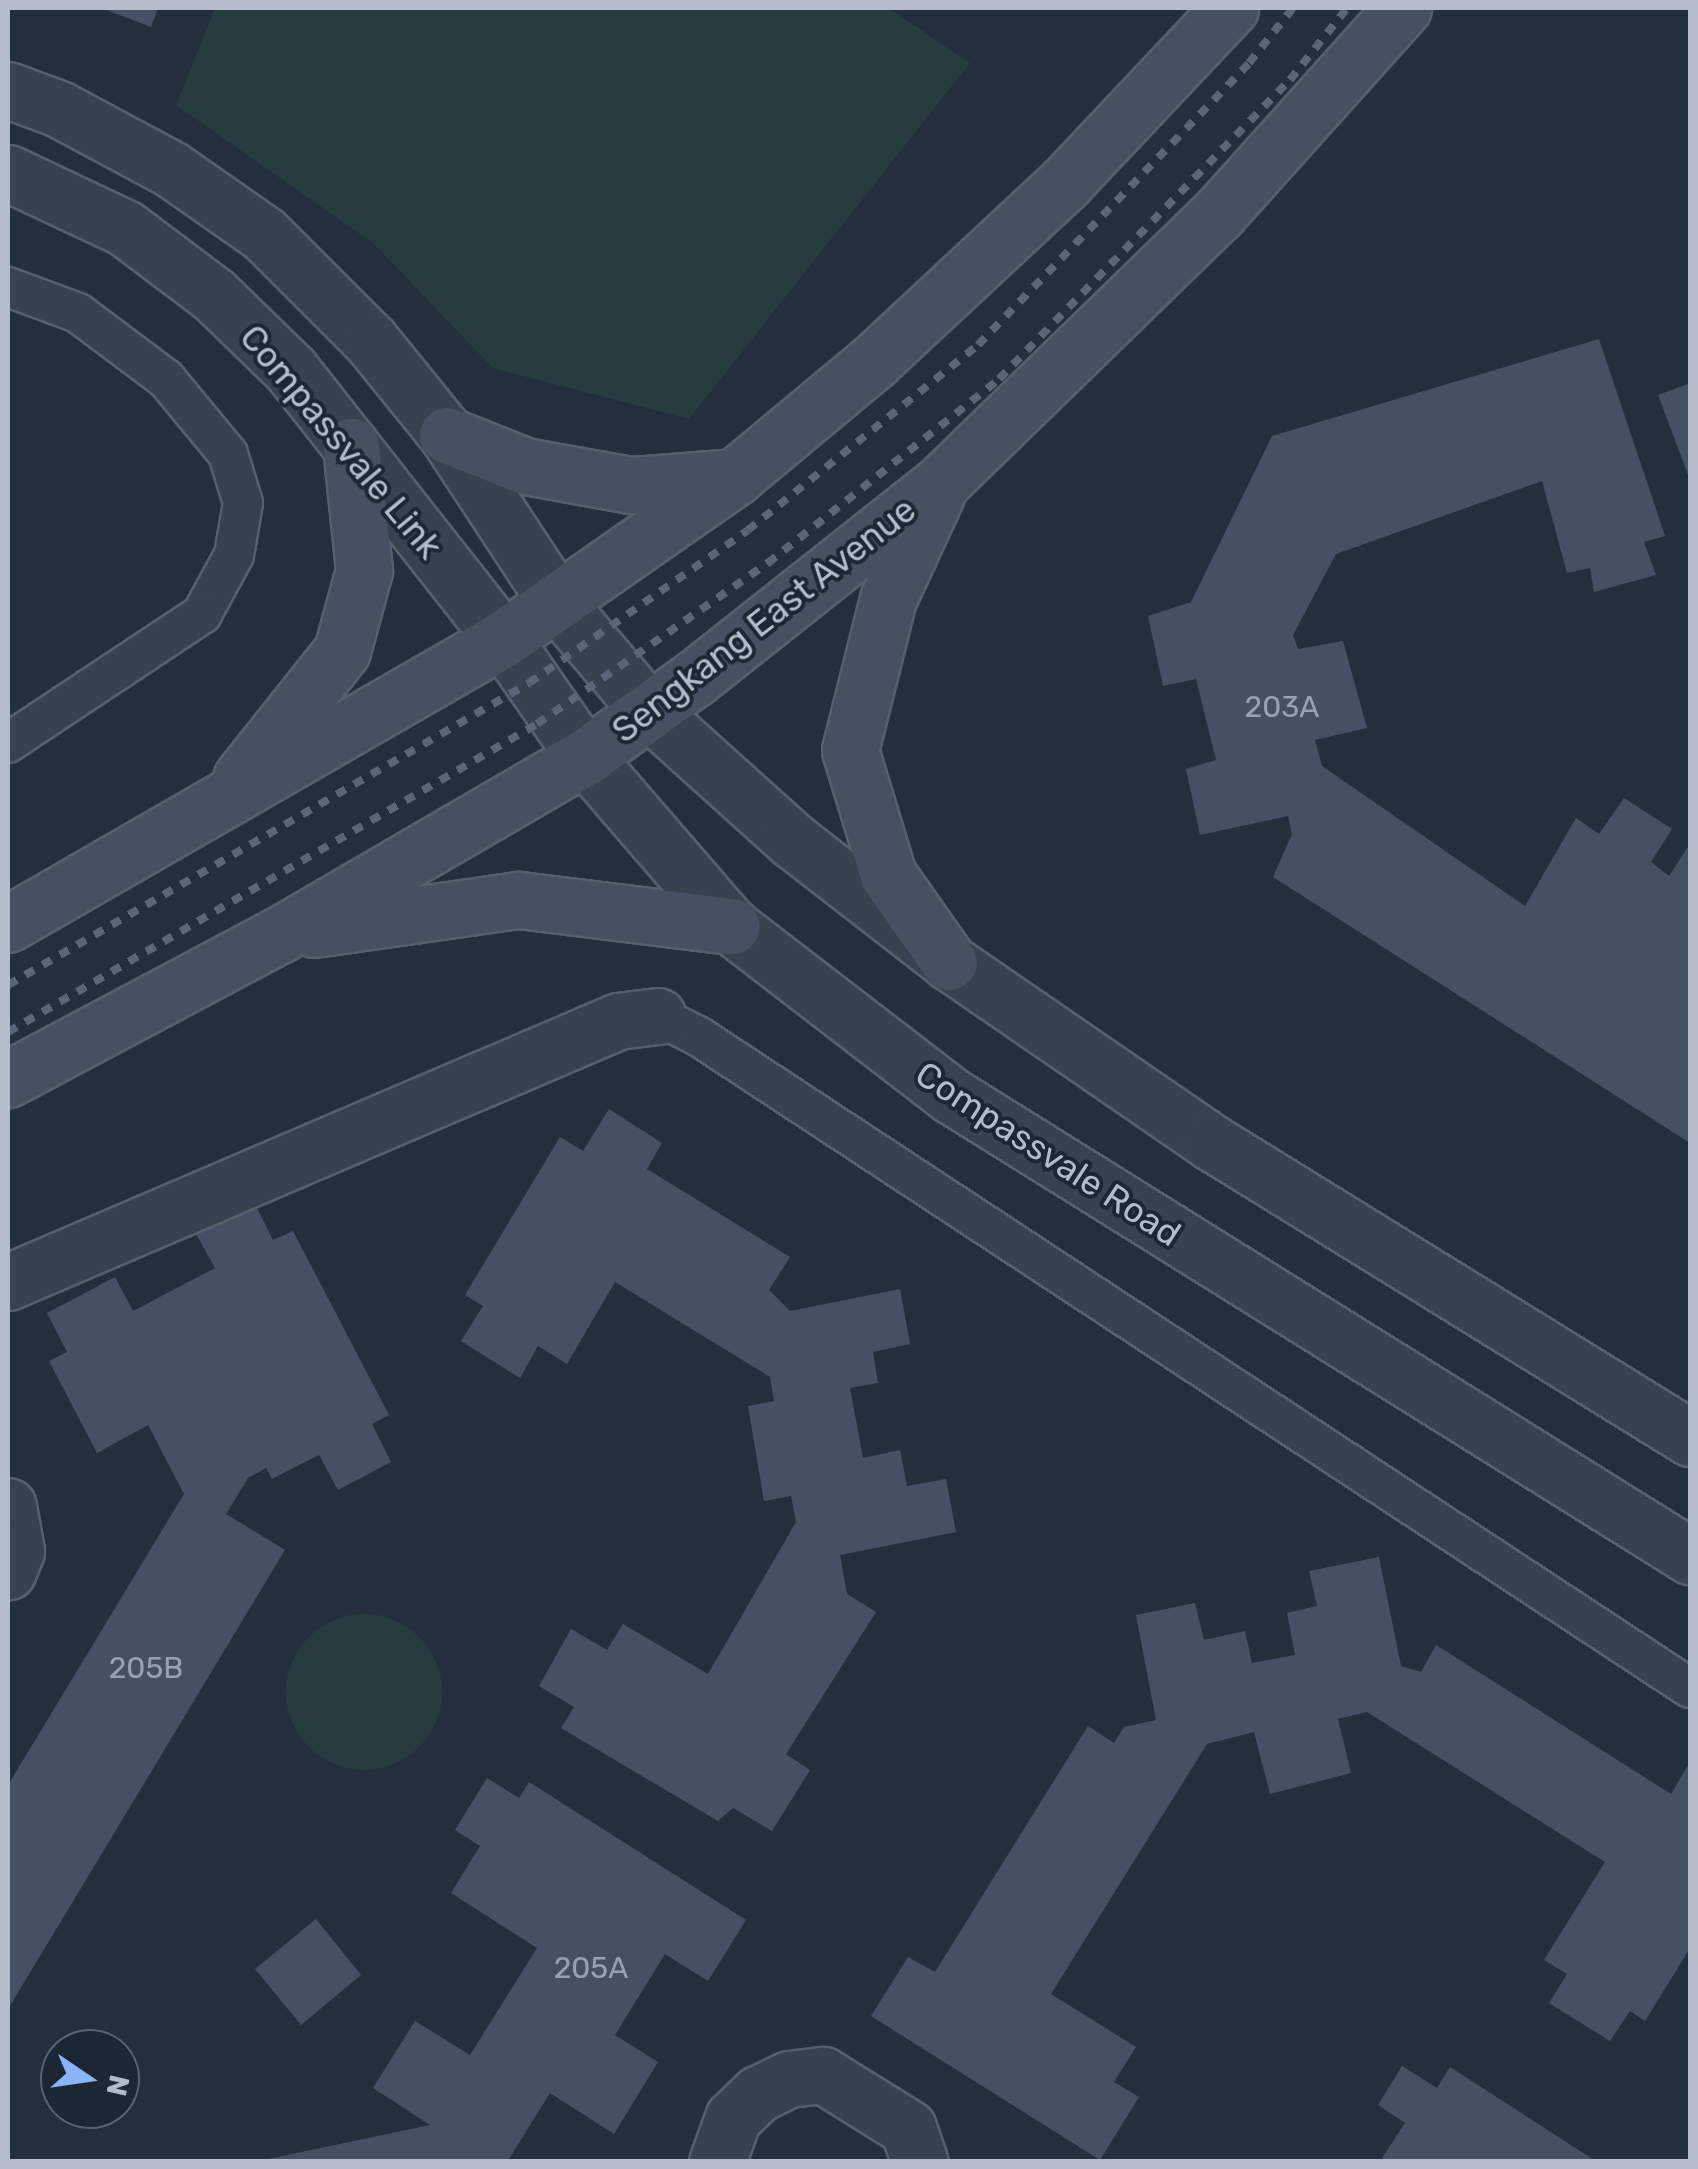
<!DOCTYPE html>
<style>
body{margin:0}
#map{position:relative;width:1698px;height:2169px;overflow:hidden;background:#242f3e;font-family:Rubik,sans-serif}
div>[style]{position:absolute}
.green>*{inset:0;background:#263c3f}
.round{border-radius:50%}
.building>*{inset:0;background:#455162}
.roads{filter:drop-shadow(2px 0 #565f6c) drop-shadow(-2px 0 #565f6c) drop-shadow(0 2px #565f6c) drop-shadow(0 -2px #565f6c)}
.service>*{height:38px;margin:-19px;padding:0 19px;transform-origin:19px;border-radius:19px;background:#38414e}
.minor>*{height:55px;margin:-27.5px;padding:0 27.5px;transform-origin:27.5px;border-radius:27.5px;background:#38414e}
.tertiary>*{height:55px;margin:-27.5px;padding:0 27.5px;transform-origin:27.5px;border-radius:27.5px;background:#38414e}
.secondary>*{height:55px;margin:-27.5px;padding:0 27.5px;transform-origin:27.5px;border-radius:27.5px;background:#465061}
.rail>*{height:8px;margin-top:-4px;transform-origin:0;background:repeating-linear-gradient(90deg,#5a6575 0 10px,transparent 0 20px)}
span{translate:-50% -50%;white-space:nowrap;text-align:center;line-height:1.15;-webkit-text-stroke:8px #1d2633;paint-order:stroke}
.number-label{font-size:30px;color:#98a1af}
.number-label span{-webkit-text-stroke-width:0}
.street-label{font-size:35px;color:#b4bcc9}
.frame{position:absolute;inset:0;border:10px solid #b4bcc9;pointer-events:none}
.north{position:absolute;left:40px;top:2029px;width:100px;height:100px;box-sizing:border-box;background:#1d2633;border:2px solid #59626f;border-radius:50%;rotate:103deg;font-size:28px;font-weight:700;line-height:40px;text-align:center;color:#b4bcc9}
.north::after{content:'';display:block;margin:auto;width:35px;height:45px;background:#8ab4f8;clip-path:polygon(50% 0,100% 100%,50% 72%,0 100%)}
</style>
<div id="map">
<div class="green">
<i style="clip-path:polygon(215px 8px,888px 8px,970px 63px,689px 419px,493px 368px,373px 243px,176px 105px)"></i>
<i class="round" style="left:286px;top:1614px;width:156px;height:156px"></i>
</div>
<div class="building">
<i style="clip-path:polygon(101px 8px,158px 8px,151px 27px)"></i>
<i style="clip-path:polygon(1599px 339px,1665px 536px,1644px 542px,1656px 575px,1594px 592px,1590px 568px,1567px 573px,1542px 481px,1336px 554px,1293px 635px,1298px 649px,1343px 641px,1367px 728px,1315px 740px,1322px 766px,1525px 906px,1576px 818px,1599px 834px,1624px 798px,1672px 829px,1651px 862px,1669px 876px,1690px 844px,1690px 1143px,1273px 877px,1292px 834px,1288px 816px,1200px 835px,1186px 769px,1216px 760px,1196px 679px,1163px 686px,1148px 616px,1191px 602px,1272px 436px)"></i>
<i style="clip-path:polygon(1690px 383px,1690px 480px,1658px 395px)"></i>
<i style="clip-path:polygon(609px 1109px,662px 1143px,647px 1169px,790px 1257px,769px 1290px,790px 1311px,900px 1289px,910px 1344px,873px 1352px,878px 1383px,850px 1388px,863px 1458px,900px 1450px,907px 1486px,946px 1479px,956px 1532px,840px 1555px,847px 1594px,876px 1612px,786px 1754px,810px 1770px,772px 1831px,733px 1808px,718px 1821px,561px 1728px,574px 1707px,539px 1686px,571px 1629px,607px 1650px,623px 1624px,708px 1674px,796px 1522px,791px 1496px,764px 1501px,748px 1406px,774px 1401px,770px 1377px,615px 1282px,567px 1364px,538px 1346px,520px 1378px,461px 1341px,483px 1306px,465px 1295px,560px 1137px,583px 1151px)"></i>
<i style="clip-path:polygon(255px 1204px,273px 1240px,293px 1231px,389px 1415px,372px 1424px,391px 1462px,338px 1490px,319px 1455px,272px 1479px,266px 1468px,248px 1478px,226px 1514px,285px 1550px,8px 2009px,8px 1785px,184px 1494px,148px 1425px,97px 1453px,49px 1361px,67px 1352px,47px 1313px,115px 1277px,133px 1311px,215px 1268px,196px 1234px)"></i>
<i style="clip-path:polygon(1379px 1557px,1401px 1666px,1421px 1672px,1436px 1645px,1671px 1794px,1690px 1762px,1690px 1948px,1645px 2021px,1630px 2011px,1610px 2041px,1549px 2003px,1567px 1974px,1544px 1960px,1605px 1862px,1367px 1712px,1338px 1719px,1351px 1773px,1270px 1794px,1254px 1732px,1207px 1744px,1051px 1994px,1136px 2047px,1114px 2082px,1139px 2097px,1100px 2160px,871px 2016px,908px 1957px,935px 1972px,1088px 1726px,1114px 1743px,1124px 1727px,1156px 1720px,1136px 1615px,1195px 1603px,1204px 1640px,1245px 1631px,1252px 1663px,1295px 1655px,1287px 1613px,1317px 1606px,1309px 1571px)"></i>
<i style="clip-path:polygon(487px 1778px,519px 1798px,529px 1782px,746px 1920px,708px 1981px,665px 1954px,615px 2035px,658px 2062px,614px 2134px,550px 2093px,507px 2162px,254px 2162px,430px 2125px,373px 2088px,415px 2021px,470px 2055px,537px 1948px,451px 1893px,480px 1846px,455px 1830px)"></i>
<i style="clip-path:polygon(316px 1919px,361px 1975px,301px 2025px,255px 1969px)"></i>
<i style="clip-path:polygon(1402px 2066px,1437px 2088px,1450px 2067px,1597px 2162px,1387px 2162px,1382px 2158px,1405px 2123px,1378px 2105px)"></i>
</div>
<div class="roads">
<div class="service">
<i style="left:8px;top:287px;width:75px;rotate:20.4deg"></i>
<i style="left:78px;top:313px;width:110px;rotate:36.9deg"></i>
<i style="left:166px;top:379px;width:97px;rotate:50.4deg"></i>
<i style="left:228px;top:454px;width:51px;rotate:73deg"></i>
<i style="left:243px;top:503px;width:53px;rotate:99.8deg"></i>
<i style="left:234px;top:555px;width:67px;rotate:118.5deg"></i>
<i style="left:202px;top:614px;width:233px;rotate:146.4deg"></i>
<i style="left:658px;top:1016px;width:45px;rotate:26.6deg"></i>
<i style="left:698px;top:1036px;width:1187px;rotate:33.32deg"></i>
</div>
<div class="minor">
<i style="left:8px;top:90px;width:54px;rotate:20.4deg"></i>
<i style="left:59px;top:109px;width:127px;rotate:28.2deg"></i>
<i style="left:171px;top:169px;width:113px;rotate:35deg"></i>
<i style="left:264px;top:234px;width:151px;rotate:45deg"></i>
<i style="left:371px;top:341px;width:121px;rotate:51deg"></i>
<i style="left:447px;top:435px;width:202px;rotate:56.7deg"></i>
<i style="left:8px;top:173px;width:129px;rotate:25.2deg"></i>
<i style="left:125px;top:228px;width:111px;rotate:37deg"></i>
<i style="left:214px;top:295px;width:107px;rotate:44.2deg"></i>
<i style="left:291px;top:370px;width:342px;rotate:51.8deg"></i>
<i style="left:8px;top:1282px;width:663px;rotate:-23.16deg"></i>
<i style="left:618px;top:1021px;width:40px;rotate:-7.1deg"></i>
<i style="left:8px;top:1506px;width:46px;rotate:79.9deg"></i>
<i style="left:16px;top:1551px;width:22px;rotate:112deg"></i>
<i style="left:717px;top:2162px;width:47px;rotate:-70deg"></i>
<i style="left:733px;top:2118px;width:35px;rotate:-44deg"></i>
<i style="left:758px;top:2094px;width:34px;rotate:-26deg"></i>
<i style="left:789px;top:2079px;width:34px;rotate:-7deg"></i>
<i style="left:823px;top:2075px;width:100px;rotate:31.9deg"></i>
<i style="left:908px;top:2128px;width:36px;rotate:71deg"></i>
</div>
<div class="tertiary">
<i style="left:558px;top:604px;width:142px;rotate:49.6deg"></i>
<i style="left:650px;top:712px;width:191px;rotate:42deg"></i>
<i style="left:792px;top:840px;width:199px;rotate:37.8deg"></i>
<i style="left:949px;top:962px;width:318px;rotate:34.5deg"></i>
<i style="left:1211px;top:1142px;width:563px;rotate:31.71deg"></i>
<i style="left:503px;top:639px;width:144px;rotate:55.2deg"></i>
<i style="left:585px;top:757px;width:223px;rotate:49.2deg"></i>
<i style="left:731px;top:926px;width:279px;rotate:37.6deg"></i>
<i style="left:952px;top:1096px;width:870px;rotate:31.94deg"></i>
</div>
<div class="secondary">
<i style="left:447px;top:435px;width:84px;rotate:21.7deg"></i>
<i style="left:525px;top:466px;width:108px;rotate:10.2deg"></i>
<i style="left:631px;top:485px;width:104px;rotate:-4.4deg"></i>
<i style="left:937px;top:493px;width:117px;rotate:114.8deg"></i>
<i style="left:888px;top:599px;width:156px;rotate:104.1deg"></i>
<i style="left:850px;top:750px;width:131px;rotate:73.1deg"></i>
<i style="left:888px;top:875px;width:106px;rotate:55deg"></i>
<i style="left:241px;top:778px;width:162px;rotate:-51.5deg"></i>
<i style="left:342px;top:651px;width:84px;rotate:-74.8deg"></i>
<i style="left:364px;top:570px;width:125px;rotate:-96deg"></i>
<i style="left:8px;top:924px;width:571px;rotate:-29.93deg"></i>
<i style="left:503px;top:639px;width:283px;rotate:-34.9deg"></i>
<i style="left:735px;top:477px;width:180px;rotate:-39.8deg"></i>
<i style="left:873px;top:362px;width:262px;rotate:-43deg"></i>
<i style="left:1065px;top:183px;width:241px;rotate:-46.7deg"></i>
<i style="left:314px;top:929px;width:207px;rotate:-8.1deg"></i>
<i style="left:519px;top:900px;width:214px;rotate:7deg"></i>
<i style="left:8px;top:1079px;width:309px;rotate:-28deg"></i>
<i style="left:281px;top:934px;width:352px;rotate:-30.2deg"></i>
<i style="left:585px;top:757px;width:135px;rotate:-35.7deg"></i>
<i style="left:695px;top:678px;width:315px;rotate:-38.4deg"></i>
<i style="left:942px;top:482px;width:385px;rotate:-44.2deg"></i>
<i style="left:1218px;top:214px;width:277px;rotate:-48.1deg"></i>
</div>
</div>
<div class="rail">
<i style="left:8px;top:985px;width:602px;rotate:-30.1deg"></i>
<i style="left:529px;top:683px;width:267px;rotate:-34.9deg"></i>
<i style="left:748px;top:530px;width:295px;rotate:-38.8deg"></i>
<i style="left:978px;top:345px;width:391px;rotate:-46.1deg"></i>
<i style="left:1249px;top:63px;width:70px;rotate:-51.3deg"></i>
<i style="left:8px;top:1032px;width:612px;rotate:-30.21deg"></i>
<i style="left:537px;top:724px;width:282px;rotate:-34.9deg"></i>
<i style="left:768px;top:563px;width:295px;rotate:-38.5deg"></i>
<i style="left:999px;top:379px;width:417px;rotate:-45.8deg"></i>
<i style="left:1290px;top:80px;width:92px;rotate:-51.6deg"></i>
</div>
<div class="number-label">
<span style="left:1282px;top:707px">203A</span>
<span style="left:146px;top:1668px">205B</span>
<span style="left:591px;top:1968px">205A</span>
</div>
<div class="street-label">
<span style="left:341px;top:442px;rotate:50deg">Compassvale Link</span>
<span style="left:764px;top:620px;rotate:-38deg">Sengkang East Avenue</span>
<span style="left:1048px;top:1154px;rotate:33deg">Compassvale Road</span>
</div>
<div class="frame"></div>
<div class="north">N</div>
</div>
